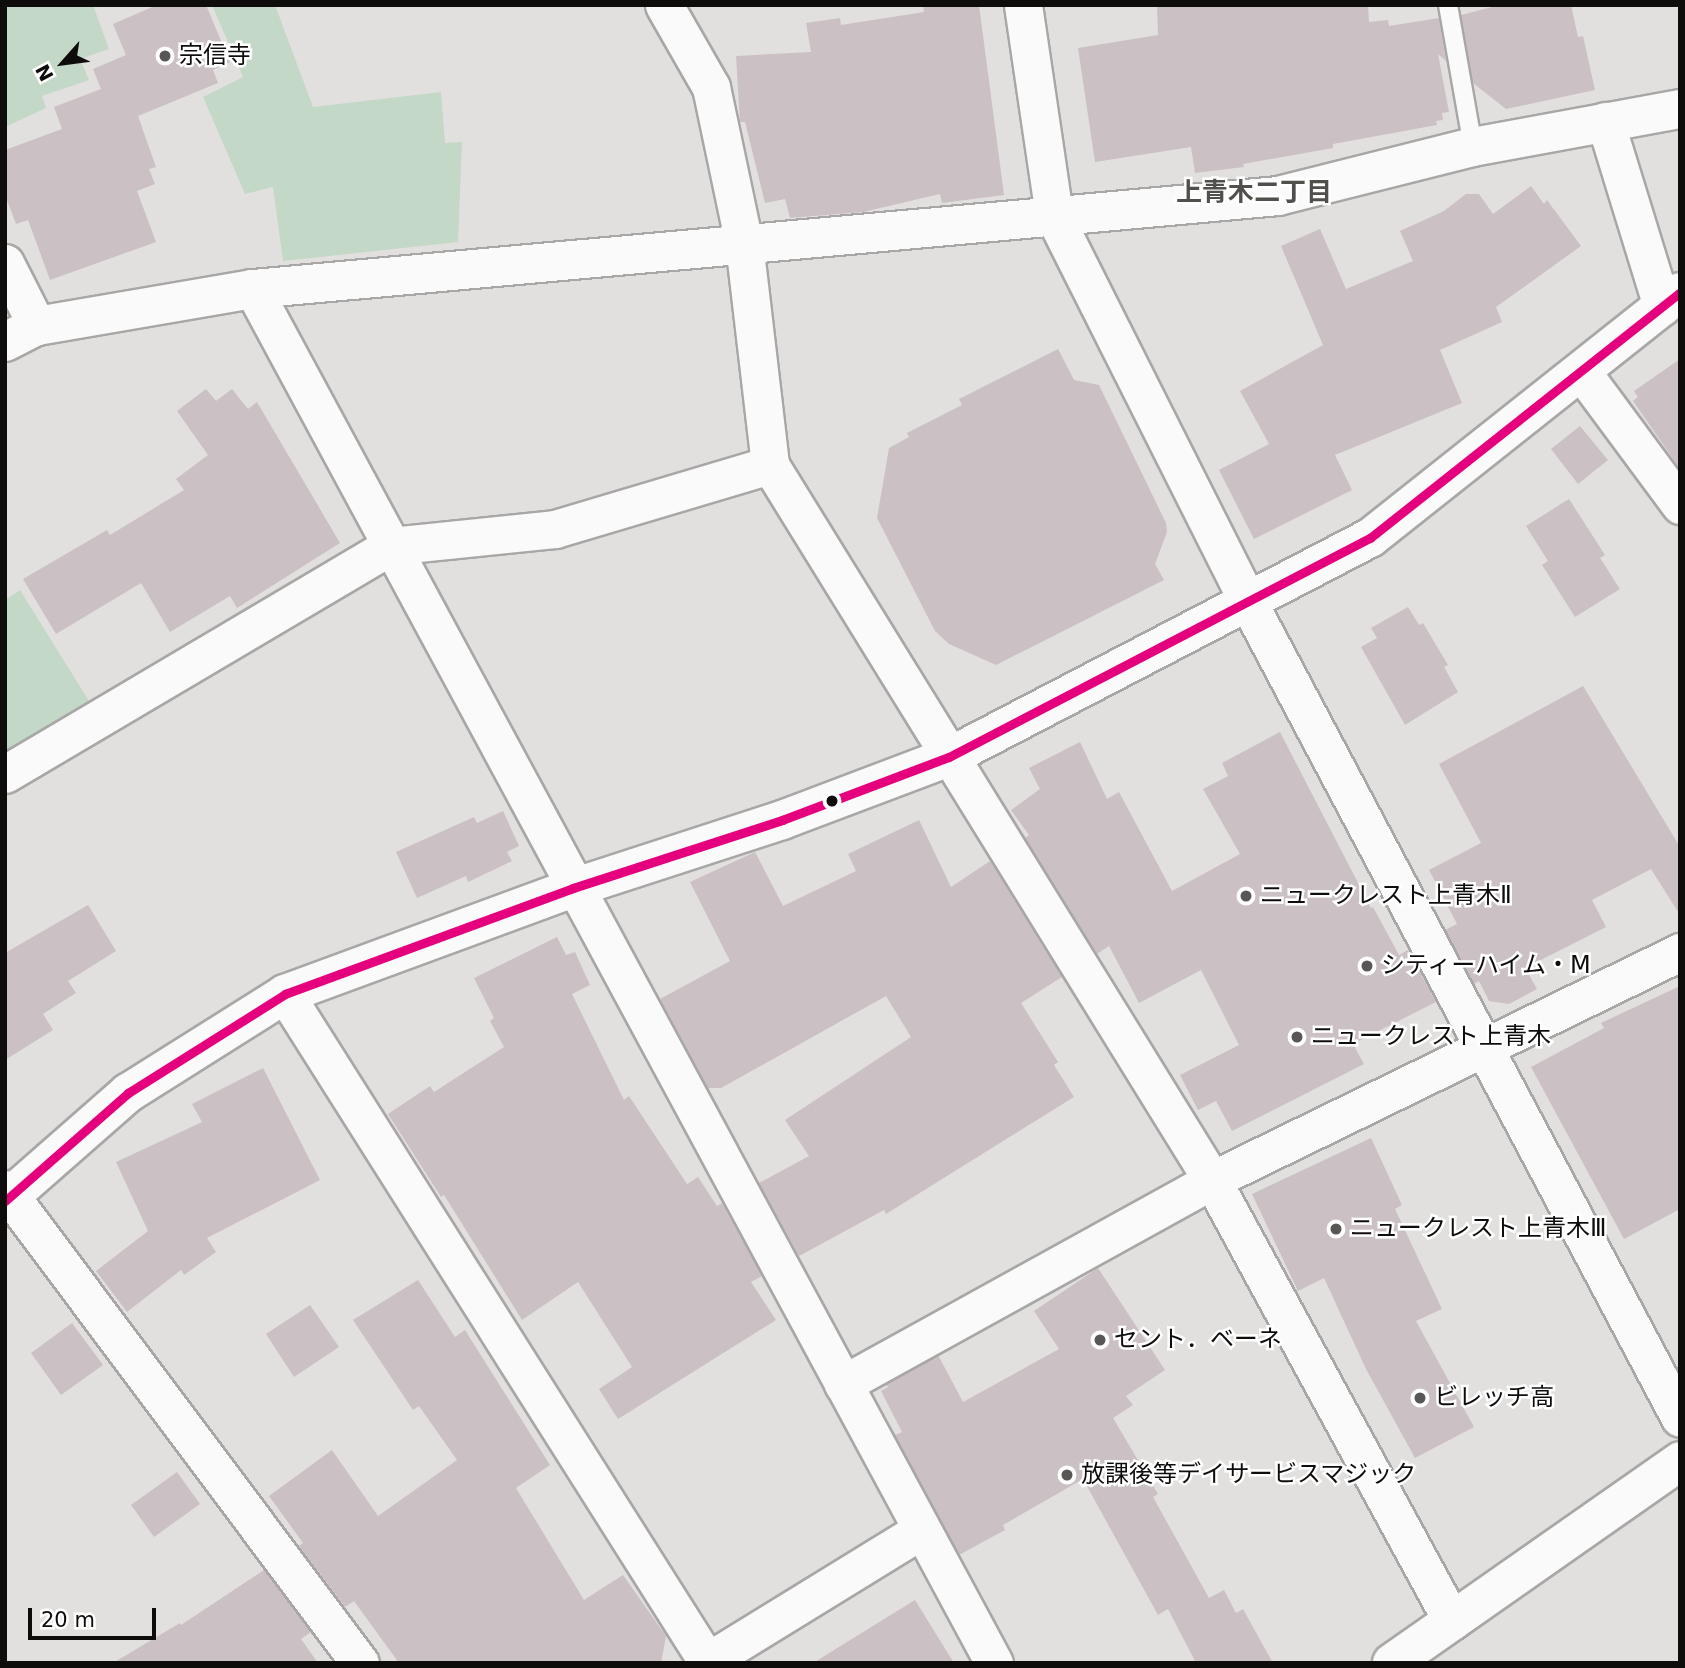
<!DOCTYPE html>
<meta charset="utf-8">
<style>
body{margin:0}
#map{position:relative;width:1685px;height:1668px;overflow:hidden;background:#e2e0de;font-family:"DejaVu Sans","Noto Sans JP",sans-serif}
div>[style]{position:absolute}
.green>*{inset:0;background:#c3d8c6}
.building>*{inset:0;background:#cbc0c3}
.roads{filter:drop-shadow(2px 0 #a9a7a6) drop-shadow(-2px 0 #a9a7a6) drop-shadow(0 2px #a9a7a6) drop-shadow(0 -2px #a9a7a6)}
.lane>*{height:18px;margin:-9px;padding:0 9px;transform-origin:9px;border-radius:9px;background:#fbfafa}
.street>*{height:37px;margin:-18.5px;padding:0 18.5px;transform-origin:18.5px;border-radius:18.5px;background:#fbfafa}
.secondary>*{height:38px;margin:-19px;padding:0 19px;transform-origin:19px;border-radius:19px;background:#fbfafa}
.bus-1>*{height:9px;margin:-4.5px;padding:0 4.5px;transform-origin:4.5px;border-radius:4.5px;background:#e5007d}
.dots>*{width:19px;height:19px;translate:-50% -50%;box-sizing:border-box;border:4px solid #fff;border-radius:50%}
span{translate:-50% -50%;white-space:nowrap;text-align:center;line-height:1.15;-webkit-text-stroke:5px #fff;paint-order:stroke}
.poi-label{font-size:24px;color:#0e0d0c}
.left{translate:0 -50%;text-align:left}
.neighbourhood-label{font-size:26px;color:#514f4c;font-weight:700}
.frame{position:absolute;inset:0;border:7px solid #0e0d0c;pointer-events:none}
.north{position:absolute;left:28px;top:28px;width:70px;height:70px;-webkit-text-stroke:5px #fff;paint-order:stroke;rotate:242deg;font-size:19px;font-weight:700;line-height:28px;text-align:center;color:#0e0d0c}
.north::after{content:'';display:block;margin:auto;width:24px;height:32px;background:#0e0d0c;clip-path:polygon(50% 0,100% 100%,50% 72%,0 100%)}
.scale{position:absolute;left:28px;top:1608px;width:128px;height:32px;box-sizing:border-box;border:4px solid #0e0d0c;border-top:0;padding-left:9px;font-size:21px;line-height:24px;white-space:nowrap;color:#0e0d0c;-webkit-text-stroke:5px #fff;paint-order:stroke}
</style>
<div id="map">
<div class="green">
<i style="clip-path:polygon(5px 5px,93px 5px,109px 49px,80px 59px,89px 80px,42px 96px,46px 108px,5px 127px)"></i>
<i style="clip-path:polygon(212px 5px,275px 5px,313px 107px,441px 92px,445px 143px,462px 142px,458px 242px,283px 261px,273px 187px,245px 194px,203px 97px,243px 77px)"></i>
<i style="clip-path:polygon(20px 590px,89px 701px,5px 751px,5px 600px)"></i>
</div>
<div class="building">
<i style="clip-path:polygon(157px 5px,206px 5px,230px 62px,213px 70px,218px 83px,138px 116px,156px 167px,149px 169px,155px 184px,137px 191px,156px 242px,50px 280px,28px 220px,16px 224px,5px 195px,5px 150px,62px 129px,54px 107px,101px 89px,93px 69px,126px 55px,113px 24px)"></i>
<i style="clip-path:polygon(923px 5px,979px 5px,1004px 195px,942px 203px,940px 194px,863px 212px,790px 218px,785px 199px,765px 203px,745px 122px,740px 122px,736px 56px,811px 52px,806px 23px,840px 18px,841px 25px,924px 12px)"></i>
<i style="clip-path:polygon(1157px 5px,1368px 5px,1369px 22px,1388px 20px,1389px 26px,1439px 18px,1446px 61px,1438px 54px,1449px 112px,1442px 113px,1443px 120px,1436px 121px,1437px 125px,1333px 144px,1333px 148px,1243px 164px,1244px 167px,1195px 173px,1191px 147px,1095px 162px,1078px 48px,1158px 35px)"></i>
<i style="clip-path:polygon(1500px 5px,1571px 5px,1578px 37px,1583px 36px,1595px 90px,1506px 109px,1473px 83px,1461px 15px)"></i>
<i style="clip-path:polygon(1531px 186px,1544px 204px,1547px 200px,1581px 246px,1496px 307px,1502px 322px,1440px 350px,1462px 403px,1335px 455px,1352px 490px,1254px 539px,1219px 470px,1269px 444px,1240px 391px,1323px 345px,1281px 246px,1320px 229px,1346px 289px,1413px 261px,1400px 231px,1444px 211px,1466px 194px,1479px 194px,1493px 214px)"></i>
<i style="clip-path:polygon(1058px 349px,1074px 380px,1099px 385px,1166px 523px,1167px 532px,1155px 564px,1164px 580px,996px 665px,949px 644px,935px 631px,877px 518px,889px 448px,909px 437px,907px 433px,962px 405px,959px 399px)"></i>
<i style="clip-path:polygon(1680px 359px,1680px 469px,1633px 401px,1638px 397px,1634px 391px)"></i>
<i style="clip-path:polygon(206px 389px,216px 401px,232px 389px,248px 409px,257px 402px,340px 543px,237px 608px,230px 596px,170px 632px,141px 583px,56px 634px,23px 579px,107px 530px,110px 535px,184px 490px,176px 479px,208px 455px,177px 411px)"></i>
<i style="clip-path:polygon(1580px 426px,1608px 460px,1578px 484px,1551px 449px)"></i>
<i style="clip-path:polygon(1569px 499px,1605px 555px,1600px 558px,1620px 589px,1575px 617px,1542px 565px,1548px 561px,1526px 526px)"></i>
<i style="clip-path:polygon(1408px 607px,1419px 625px,1423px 623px,1448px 665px,1444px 667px,1458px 692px,1405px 725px,1361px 647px,1377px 638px,1371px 628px)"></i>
<i style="clip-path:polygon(1583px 686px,1680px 847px,1680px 915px,1651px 869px,1592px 900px,1606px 927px,1525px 968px,1537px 989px,1509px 1004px,1489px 1001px,1479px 981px,1474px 984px,1445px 930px,1457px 924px,1429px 870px,1481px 843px,1439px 764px)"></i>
<i style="clip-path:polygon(1280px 732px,1371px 908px,1373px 907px,1399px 955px,1408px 950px,1436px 1002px,1353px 1044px,1364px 1064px,1232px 1131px,1216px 1101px,1198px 1110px,1180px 1075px,1239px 1045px,1201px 970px,1139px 1003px,1109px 946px,1097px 954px,1025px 838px,1029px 835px,1011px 810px,1040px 789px,1029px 768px,1080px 742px,1107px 799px,1119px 792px,1172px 891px,1240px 854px,1203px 789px,1228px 776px,1222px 763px)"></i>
<i style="clip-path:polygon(503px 811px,519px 846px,507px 852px,512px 861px,468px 882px,466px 876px,417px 898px,396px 852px,474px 817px,477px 823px)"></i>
<i style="clip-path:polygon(919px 820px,951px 887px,990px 861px,1062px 977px,1021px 1003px,1058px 1062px,1054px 1065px,1074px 1097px,886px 1214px,884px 1210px,799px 1256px,759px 1183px,809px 1156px,785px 1120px,911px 1037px,886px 996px,721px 1088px,708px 1088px,660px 999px,730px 961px,690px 882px,755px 852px,783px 906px,856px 871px,848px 854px)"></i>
<i style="clip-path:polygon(88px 905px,116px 951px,68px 981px,76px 993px,43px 1014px,53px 1030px,5px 1060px,5px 953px)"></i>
<i style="clip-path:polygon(557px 937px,566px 955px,575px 952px,590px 985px,572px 994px,624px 1100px,629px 1096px,687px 1184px,698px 1177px,717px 1206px,722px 1203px,762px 1276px,751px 1282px,776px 1320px,618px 1419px,599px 1389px,632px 1367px,578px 1282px,522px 1320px,444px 1195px,441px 1197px,388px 1114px,430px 1086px,434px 1092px,504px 1047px,490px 1021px,494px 1018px,474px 978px)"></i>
<i style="clip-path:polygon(1680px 986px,1680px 1209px,1624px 1239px,1531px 1067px,1604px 1028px,1601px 1023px)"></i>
<i style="clip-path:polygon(263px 1068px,320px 1180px,207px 1238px,216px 1252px,184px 1275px,181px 1270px,127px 1312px,96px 1271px,148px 1231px,116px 1162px,202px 1122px,192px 1104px)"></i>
<i style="clip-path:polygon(1371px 1138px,1402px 1205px,1395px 1209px,1442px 1309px,1416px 1321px,1474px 1427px,1415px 1458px,1366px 1369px,1324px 1278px,1298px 1291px,1252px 1194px)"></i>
<i style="clip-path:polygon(1098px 1268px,1165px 1370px,1126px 1396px,1133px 1405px,1113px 1418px,1158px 1494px,1153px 1497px,1209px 1598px,1224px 1590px,1236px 1613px,1243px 1609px,1273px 1663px,1196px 1663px,1168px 1609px,1158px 1615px,1083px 1479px,1003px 1525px,1005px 1530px,959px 1555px,895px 1435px,902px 1432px,881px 1391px,888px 1387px,886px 1384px,938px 1355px,963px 1402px,1059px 1349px,1034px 1311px)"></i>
<i style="clip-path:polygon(418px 1280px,455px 1337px,465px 1330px,550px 1465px,516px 1488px,584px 1600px,623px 1575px,666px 1636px,661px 1663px,399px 1663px,354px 1601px,345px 1607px,299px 1546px,303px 1543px,269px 1496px,332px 1450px,378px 1516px,457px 1460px,419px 1406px,413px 1410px,353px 1320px)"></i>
<i style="clip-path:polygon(310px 1305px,339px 1347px,294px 1377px,266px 1334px)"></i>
<i style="clip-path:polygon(72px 1323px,103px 1365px,61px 1395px,31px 1353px)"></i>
<i style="clip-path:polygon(177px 1472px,200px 1504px,154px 1537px,131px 1505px)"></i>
<i style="clip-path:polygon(264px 1570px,311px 1632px,301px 1639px,318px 1663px,113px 1663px,180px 1623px,181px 1625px)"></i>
<i style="clip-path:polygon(915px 1600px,954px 1663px,813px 1663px)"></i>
</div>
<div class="roads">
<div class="lane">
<i style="left:1448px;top:5px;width:144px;rotate:80deg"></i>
</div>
<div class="street">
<i style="left:664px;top:5px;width:95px;rotate:60.2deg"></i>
<i style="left:711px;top:87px;width:159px;rotate:78.1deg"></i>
<i style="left:744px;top:243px;width:224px;rotate:83.3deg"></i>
<i style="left:770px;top:465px;width:841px;rotate:58.28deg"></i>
<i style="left:1212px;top:1180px;width:502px;rotate:61.44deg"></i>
<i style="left:1023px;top:5px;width:213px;rotate:81.6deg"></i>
<i style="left:1054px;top:216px;width:432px;rotate:63.3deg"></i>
<i style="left:1248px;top:602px;width:923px;rotate:62.1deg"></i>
<i style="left:1605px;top:121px;width:194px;rotate:72.9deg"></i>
<i style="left:5px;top:263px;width:71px;rotate:63.1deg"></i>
<i style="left:253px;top:289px;width:1561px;rotate:61.66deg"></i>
<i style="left:1581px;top:371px;width:167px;rotate:53.5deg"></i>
<i style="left:5px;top:774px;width:447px;rotate:-30.6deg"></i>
<i style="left:390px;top:546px;width:166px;rotate:-5.9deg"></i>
<i style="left:555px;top:529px;width:224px;rotate:-16.6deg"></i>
<i style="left:285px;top:994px;width:789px;rotate:57.68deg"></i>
<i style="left:5px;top:1189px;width:592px;rotate:53.17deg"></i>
<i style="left:843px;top:1384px;width:422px;rotate:-28.9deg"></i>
<i style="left:1212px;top:1180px;width:521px;rotate:-25.97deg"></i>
<i style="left:705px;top:1663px;width:254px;rotate:-31.6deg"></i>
</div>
<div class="secondary">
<i style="left:5px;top:342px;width:36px;rotate:-27deg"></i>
<i style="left:37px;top:326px;width:219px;rotate:-9.7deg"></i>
<i style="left:253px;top:289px;width:1029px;rotate:-5.18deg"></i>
<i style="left:1278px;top:196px;width:201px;rotate:-14.1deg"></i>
<i style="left:1473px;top:147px;width:210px;rotate:-10.4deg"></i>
<i style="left:5px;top:1201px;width:164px;rotate:-41.3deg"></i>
<i style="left:128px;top:1093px;width:186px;rotate:-32.2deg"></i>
<i style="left:285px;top:994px;width:307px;rotate:-20.2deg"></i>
<i style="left:573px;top:888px;width:220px;rotate:-18deg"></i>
<i style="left:782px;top:820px;width:178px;rotate:-20.7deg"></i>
<i style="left:949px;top:757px;width:475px;rotate:-27.5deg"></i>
<i style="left:1370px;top:538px;width:396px;rotate:-38.4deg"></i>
<i style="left:1392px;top:1663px;width:352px;rotate:-35deg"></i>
</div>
</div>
<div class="bus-1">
<i style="left:5px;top:1201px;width:164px;rotate:-41.3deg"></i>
<i style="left:128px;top:1093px;width:186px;rotate:-32.2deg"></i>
<i style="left:285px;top:994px;width:307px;rotate:-20.2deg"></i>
<i style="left:573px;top:888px;width:220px;rotate:-18deg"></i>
<i style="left:782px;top:820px;width:178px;rotate:-20.7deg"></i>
<i style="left:949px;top:757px;width:475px;rotate:-27.5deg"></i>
<i style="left:1370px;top:538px;width:396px;rotate:-38.4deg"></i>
</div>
<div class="dots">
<i style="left:165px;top:56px;background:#585756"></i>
<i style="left:832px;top:801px;background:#0e0d0c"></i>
<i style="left:1246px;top:896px;background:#585756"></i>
<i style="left:1367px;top:966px;background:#585756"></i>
<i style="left:1297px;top:1037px;background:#585756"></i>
<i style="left:1336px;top:1229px;background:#585756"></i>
<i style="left:1100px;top:1340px;background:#585756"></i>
<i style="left:1420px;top:1398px;background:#585756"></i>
<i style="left:1067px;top:1475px;background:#585756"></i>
</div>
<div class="poi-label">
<span class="left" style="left:179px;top:56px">宗信寺</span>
<span class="left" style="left:1260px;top:896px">ニュークレスト上青木Ⅱ</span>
<span class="left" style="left:1381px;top:966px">シティーハイム・M</span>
<span class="left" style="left:1311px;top:1037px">ニュークレスト上青木</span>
<span class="left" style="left:1350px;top:1229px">ニュークレスト上青木Ⅲ</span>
<span class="left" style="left:1114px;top:1340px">セント．ベーネ</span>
<span class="left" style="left:1434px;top:1398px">ビレッチ高</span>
<span class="left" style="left:1081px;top:1475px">放課後等デイサービスマジック</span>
</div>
<div class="neighbourhood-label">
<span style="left:1254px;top:193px">上青木二丁目</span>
</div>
<div class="frame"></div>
<div class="north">N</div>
<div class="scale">20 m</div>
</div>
